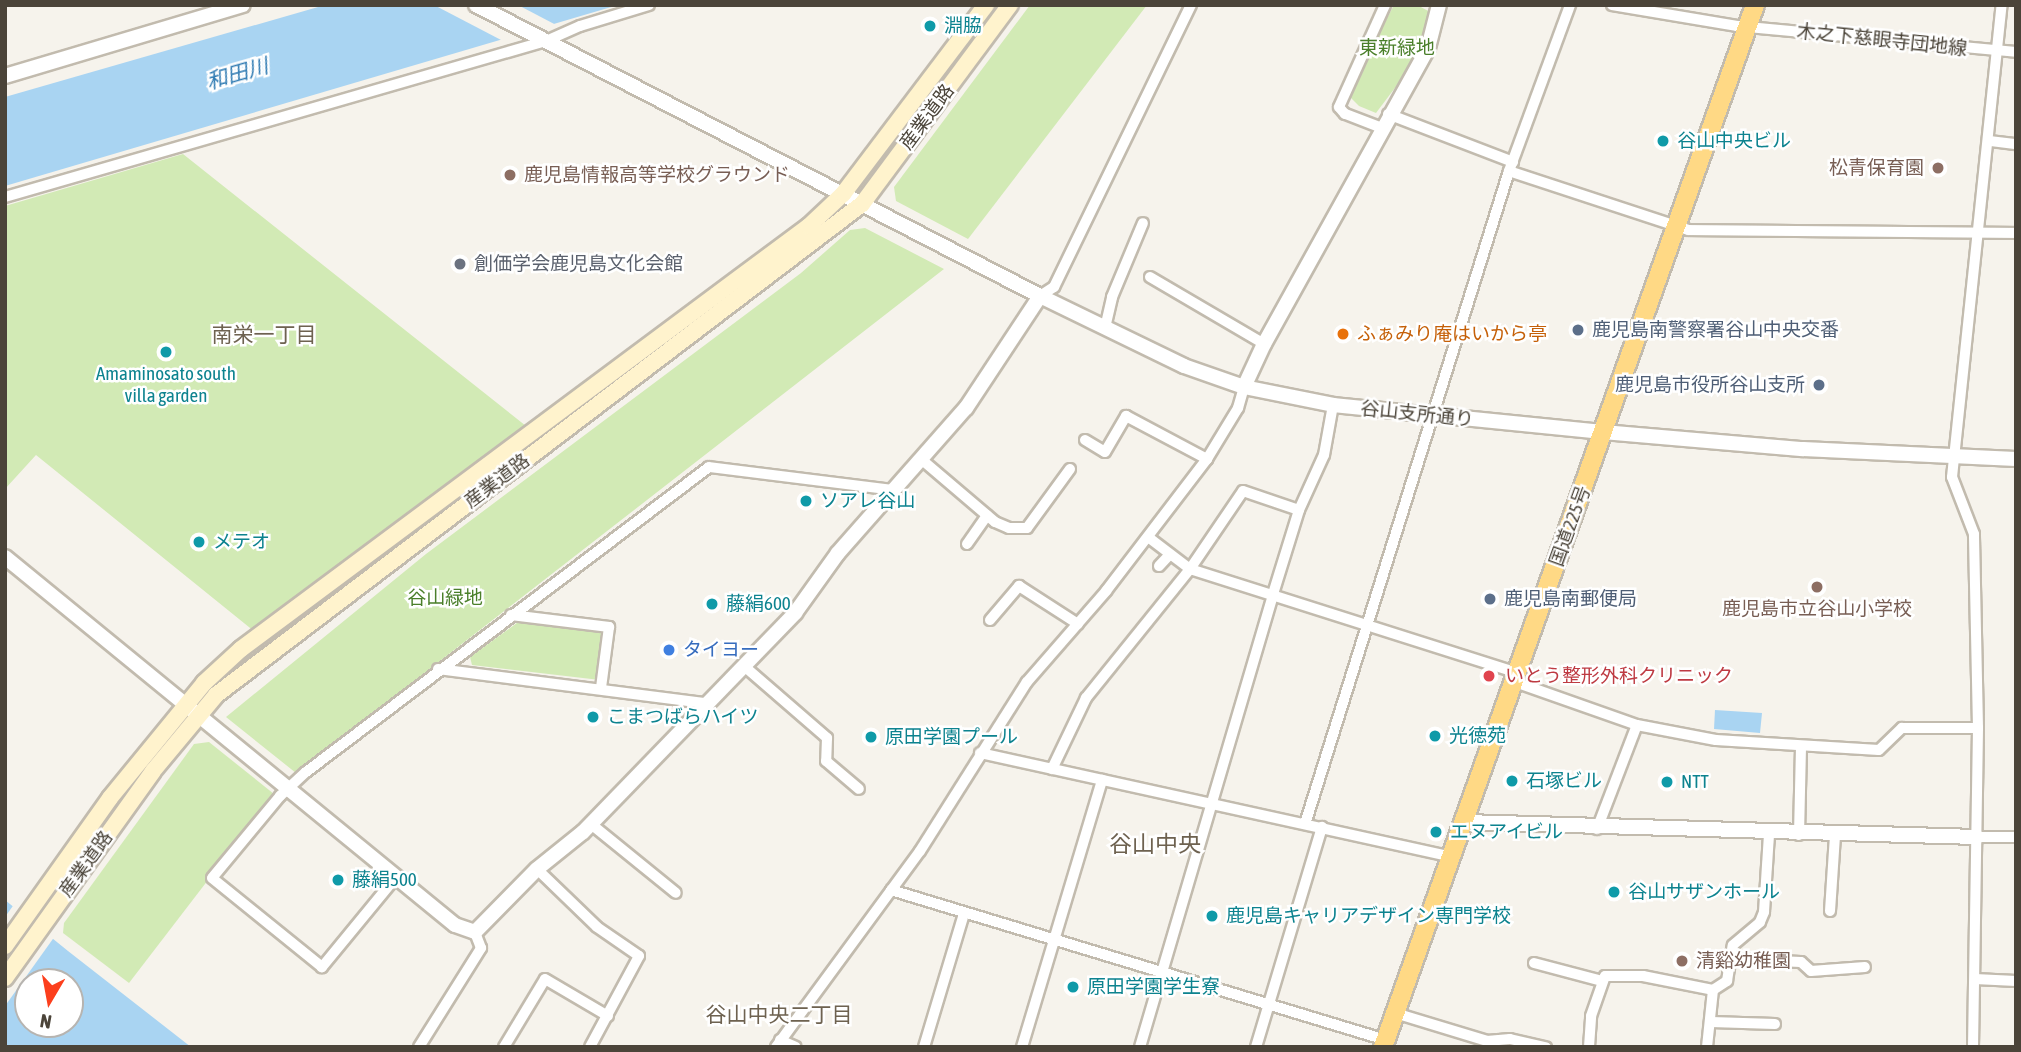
<!DOCTYPE html>
<meta charset="utf-8">
<style>
body{margin:0}
#map{position:relative;width:2021px;height:1052px;overflow:hidden;background:#f6f3ec;font-family:"Asap Condensed","Noto Sans JP",sans-serif}
div>[style]{position:absolute}
.green>*{inset:0;background:#d2eab5}
.water>*{inset:0;background:#a9d4f2}
.pier>*{inset:0;background:#f6f3ec}
.roads{filter:drop-shadow(2px 0 #c2bbae) drop-shadow(-2px 0 #c2bbae) drop-shadow(0 2px #c2bbae) drop-shadow(0 -2px #c2bbae)}
.minor>*{height:10px;margin:-5px;padding:0 5px;transform-origin:5px;border-radius:5px;background:#fff}
.tertiary>*{height:14px;margin:-7px;padding:0 7px;transform-origin:7px;border-radius:7px;background:#fff}
.secondary>*{height:16px;margin:-8px;padding:0 8px;transform-origin:8px;border-radius:8px;background:#fff3cd}
.trunk>*{height:18px;margin:-9px;padding:0 9px;transform-origin:9px;border-radius:9px;background:#ffd985}
.dots>*{width:19px;height:19px;translate:-50% -50%;box-sizing:border-box;border:4px solid #fff;border-radius:50%}
span{translate:-50% -50%;white-space:nowrap;text-align:center;line-height:1.15;-webkit-text-stroke:5px #fff;paint-order:stroke}
.culture-label{font-size:19px;color:#0d838f}
.left{translate:0 -50%;text-align:left}
.street-label{font-size:19px;color:#4b4439}
.park-label{font-size:19px;color:#4a7f2a}
.education-label{font-size:19px;color:#785e54}
.right{translate:-100% -50%;text-align:right}
.worship-label{font-size:19px;color:#5b616d}
.service-label{font-size:19px;color:#4e5e75}
.food-label{font-size:19px;color:#c56008}
.shop-label{font-size:19px;color:#366cbe}
.health-label{font-size:19px;color:#be3a42}
.water-label{font-size:21px;color:#2e7ab2;font-style:italic}
.neighbourhood-label{font-size:21px;color:#6e6250}
.quarter-label{font-size:23px;color:#6e6250}
.frame{position:absolute;inset:0;border:7px solid #4b4439;pointer-events:none}
.north{position:absolute;left:14px;top:968px;width:70px;height:70px;box-sizing:border-box;background:#fff;border:2px solid #b7b4b0;border-radius:50%;rotate:190deg;font-size:19px;font-weight:700;line-height:28px;text-align:center;color:#4b4439}
.north::after{content:'';display:block;margin:auto;width:24px;height:32px;background:#fc3f1d;clip-path:polygon(50% 0,100% 100%,50% 72%,0 100%)}
</style>
<div id="map">
<div class="green">
<i style="clip-path:polygon(1030px 5px,1147px 5px,968px 239px,896px 201px,894px 187px)"></i>
<i style="clip-path:polygon(1394px 5px,1417px 5px,1432px 13px,1419px 56px,1376px 113px,1359px 106px,1347px 94px)"></i>
<i style="clip-path:polygon(183px 154px,526px 426px,260px 636px,36px 455px,5px 489px,5px 206px)"></i>
<i style="clip-path:polygon(865px 228px,944px 269px,296px 773px,226px 717px,426px 554px,801px 273px,850px 230px)"></i>
<i style="clip-path:polygon(521px 620px,602px 630px,600px 680px,472px 665px,470px 657px)"></i>
<i style="clip-path:polygon(209px 742px,274px 794px,129px 983px,63px 933px,64px 923px,194px 744px)"></i>
</div>
<div class="water">
<i style="clip-path:polygon(325px 5px,618px 5px,5px 186px,5px 97px)"></i>
<i style="clip-path:polygon(1715px 710px,1762px 713px,1760px 733px,1714px 729px)"></i>
<i style="clip-path:polygon(evenodd,5px 900px,68px 951px,191px 1047px,5px 1047px,5px 900px,28px 982px,70px 982px,70px 1024px,28px 1024px,28px 982px)"></i>
</div>
<div class="pier">
<i style="clip-path:polygon(434px 5px,518px 5px,558px 26px,503px 41px)"></i>
<i style="clip-path:polygon(15px 903px,55px 936px,5px 1006px,5px 917px)"></i>
</div>
<div class="roads">
<div class="minor">
<i style="left:1612px;top:5px;width:127px;rotate:9.5deg"></i>
<i style="left:1737px;top:26px;width:280px;rotate:5.3deg"></i>
<i style="left:1388px;top:114px;width:134px;rotate:21deg"></i>
<i style="left:1382px;top:128px;width:40px;rotate:-159deg"></i>
<i style="left:1345px;top:114px;width:9px;rotate:-131deg"></i>
<i style="left:1339px;top:107px;width:112px;rotate:-65.7deg"></i>
<i style="left:1990px;top:141px;width:26px;rotate:7deg"></i>
<i style="left:1509px;top:171px;width:188px;rotate:18.2deg"></i>
<i style="left:1688px;top:230px;width:328px;rotate:0.5deg"></i>
<i style="left:5px;top:197px;width:563px;rotate:-16.09deg"></i>
<i style="left:546px;top:41px;width:37px;rotate:-24deg"></i>
<i style="left:580px;top:26px;width:72px;rotate:-16.9deg"></i>
<i style="left:1150px;top:277px;width:132px;rotate:30.4deg"></i>
<i style="left:1040px;top:296px;width:17px;rotate:-33deg"></i>
<i style="left:1054px;top:287px;width:314px;rotate:-64.1deg"></i>
<i style="left:1105px;top:328px;width:32px;rotate:-77deg"></i>
<i style="left:1112px;top:297px;width:80px;rotate:-67.3deg"></i>
<i style="left:1085px;top:440px;width:23px;rotate:31deg"></i>
<i style="left:1105px;top:452px;width:42px;rotate:-59.7deg"></i>
<i style="left:1126px;top:416px;width:92px;rotate:28deg"></i>
<i style="left:921px;top:459px;width:97px;rotate:40.4deg"></i>
<i style="left:995px;top:522px;width:15px;rotate:23deg"></i>
<i style="left:1009px;top:528px;width:18px"></i>
<i style="left:1027px;top:528px;width:73px;rotate:-53.9deg"></i>
<i style="left:1148px;top:537px;width:53px;rotate:37.3deg"></i>
<i style="left:1190px;top:569px;width:344px;rotate:17.6deg"></i>
<i style="left:967px;top:544px;width:35px;rotate:-55deg"></i>
<i style="left:1159px;top:566px;width:16px;rotate:-47deg"></i>
<i style="left:511px;top:615px;width:99px;rotate:7deg"></i>
<i style="left:609px;top:627px;width:62px;rotate:97.5deg"></i>
<i style="left:990px;top:620px;width:45px;rotate:-49.5deg"></i>
<i style="left:1019px;top:586px;width:70px;rotate:32.8deg"></i>
<i style="left:744px;top:666px;width:110px;rotate:40.9deg"></i>
<i style="left:827px;top:738px;width:23px;rotate:92deg"></i>
<i style="left:826px;top:761px;width:43px;rotate:40.3deg"></i>
<i style="left:438px;top:669px;width:274px;rotate:7.3deg"></i>
<i style="left:1515px;top:682px;width:129px;rotate:19.4deg"></i>
<i style="left:1637px;top:725px;width:80px;rotate:10.8deg"></i>
<i style="left:1716px;top:740px;width:163px;rotate:3.5deg"></i>
<i style="left:1879px;top:750px;width:32px;rotate:-44deg"></i>
<i style="left:1902px;top:728px;width:76px"></i>
<i style="left:980px;top:753px;width:483px;rotate:12.4deg"></i>
<i style="left:1052px;top:769px;width:79px;rotate:-64.4deg"></i>
<i style="left:1086px;top:698px;width:166px;rotate:-51.1deg"></i>
<i style="left:1190px;top:569px;width:94px;rotate:-55.8deg"></i>
<i style="left:1243px;top:491px;width:59px;rotate:18.7deg"></i>
<i style="left:591px;top:824px;width:109px;rotate:39.1deg"></i>
<i style="left:1305px;top:824px;width:684px;rotate:-72.65deg"></i>
<i style="left:1509px;top:171px;width:177px;rotate:-69.8deg"></i>
<i style="left:1597px;top:829px;width:111px;rotate:-69deg"></i>
<i style="left:1799px;top:835px;width:89px;rotate:-88.7deg"></i>
<i style="left:1977px;top:837px;width:39px"></i>
<i style="left:537px;top:869px;width:83px;rotate:44deg"></i>
<i style="left:597px;top:927px;width:51px;rotate:34.6deg"></i>
<i style="left:639px;top:956px;width:103px;rotate:118.3deg"></i>
<i style="left:396px;top:877px;width:117px;rotate:129.4deg"></i>
<i style="left:322px;top:967px;width:141px;rotate:-141deg"></i>
<i style="left:212px;top:878px;width:107px;rotate:-50.3deg"></i>
<i style="left:280px;top:796px;width:35px;rotate:-43deg"></i>
<i style="left:306px;top:772px;width:505px;rotate:-37.12deg"></i>
<i style="left:709px;top:467px;width:186px;rotate:7.1deg"></i>
<i style="left:891px;top:890px;width:517px;rotate:16.86deg"></i>
<i style="left:1830px;top:911px;width:75px;rotate:-86.2deg"></i>
<i style="left:1730px;top:959px;width:71px;rotate:2.4deg"></i>
<i style="left:1801px;top:962px;width:13px;rotate:42deg"></i>
<i style="left:1811px;top:971px;width:54px;rotate:-4.2deg"></i>
<i style="left:1534px;top:963px;width:70px;rotate:14.8deg"></i>
<i style="left:1975px;top:979px;width:41px;rotate:2.8deg"></i>
<i style="left:1395px;top:1013px;width:96px;rotate:16.9deg"></i>
<i style="left:1487px;top:1041px;width:23px;rotate:-5deg"></i>
<i style="left:1510px;top:1039px;width:37px;rotate:13deg"></i>
<i style="left:1711px;top:1022px;width:64px;rotate:1.8deg"></i>
<i style="left:780px;top:1040px;width:17px;rotate:24deg"></i>
<i style="left:419px;top:1047px;width:117px;rotate:-57.9deg"></i>
<i style="left:481px;top:948px;width:17px;rotate:-111deg"></i>
<i style="left:504px;top:1047px;width:79px;rotate:-58.9deg"></i>
<i style="left:545px;top:979px;width:73px;rotate:30.4deg"></i>
<i style="left:776px;top:1047px;width:243px;rotate:-53.7deg"></i>
<i style="left:920px;top:851px;width:200px;rotate:-57.7deg"></i>
<i style="left:1027px;top:682px;width:121px;rotate:-49deg"></i>
<i style="left:1106px;top:591px;width:166px;rotate:-52.6deg"></i>
<i style="left:1207px;top:459px;width:60px;rotate:-58.7deg"></i>
<i style="left:1238px;top:408px;width:22px;rotate:-74deg"></i>
<i style="left:924px;top:1047px;width:139px;rotate:-73.3deg"></i>
<i style="left:1022px;top:1047px;width:279px;rotate:-73.3deg"></i>
<i style="left:1140px;top:1047px;width:472px;rotate:-73.6deg"></i>
<i style="left:1273px;top:594px;width:88px;rotate:-72.8deg"></i>
<i style="left:1299px;top:510px;width:60px;rotate:-65.6deg"></i>
<i style="left:1324px;top:455px;width:51px;rotate:-79.8deg"></i>
<i style="left:1256px;top:1047px;width:230px;rotate:-73.3deg"></i>
<i style="left:1589px;top:1047px;width:31px;rotate:-86deg"></i>
<i style="left:1591px;top:1016px;width:42px;rotate:-70.7deg"></i>
<i style="left:1605px;top:976px;width:38px"></i>
<i style="left:1643px;top:976px;width:71px;rotate:11.3deg"></i>
<i style="left:1713px;top:990px;width:17px;rotate:-33deg"></i>
<i style="left:1727px;top:981px;width:36px;rotate:-81deg"></i>
<i style="left:1733px;top:945px;width:35px;rotate:-40deg"></i>
<i style="left:1760px;top:922px;width:11px;rotate:-68deg"></i>
<i style="left:1764px;top:912px;width:77px;rotate:-86.3deg"></i>
<i style="left:1707px;top:1047px;width:57px;rotate:-84deg"></i>
<i style="left:1973px;top:1047px;width:319px;rotate:-89.1deg"></i>
<i style="left:1978px;top:728px;width:194px;rotate:-91.2deg"></i>
<i style="left:1974px;top:534px;width:61px;rotate:-111.1deg"></i>
<i style="left:1952px;top:477px;width:475px;rotate:-84deg"></i>
</div>
<div class="tertiary">
<i style="left:476px;top:5px;width:635px;rotate:27.29deg"></i>
<i style="left:1040px;top:296px;width:160px;rotate:25.9deg"></i>
<i style="left:1184px;top:366px;width:64px;rotate:19.3deg"></i>
<i style="left:1244px;top:387px;width:91px;rotate:11.4deg"></i>
<i style="left:1333px;top:405px;width:271px;rotate:5.7deg"></i>
<i style="left:1603px;top:432px;width:201px;rotate:4.9deg"></i>
<i style="left:1803px;top:449px;width:213px;rotate:2.7deg"></i>
<i style="left:5px;top:76px;width:248px;rotate:-16.6deg"></i>
<i style="left:1244px;top:387px;width:47px;rotate:-65.1deg"></i>
<i style="left:1264px;top:344px;width:338px;rotate:-61deg"></i>
<i style="left:1428px;top:48px;width:44px;rotate:-75.7deg"></i>
<i style="left:5px;top:557px;width:581px;rotate:39.28deg"></i>
<i style="left:455px;top:925px;width:21px;rotate:19deg"></i>
<i style="left:475px;top:932px;width:88px;rotate:-45.5deg"></i>
<i style="left:537px;top:869px;width:59px;rotate:-38.8deg"></i>
<i style="left:583px;top:832px;width:305px;rotate:-45.9deg"></i>
<i style="left:795px;top:613px;width:74px;rotate:-54.4deg"></i>
<i style="left:838px;top:553px;width:193px;rotate:-48.6deg"></i>
<i style="left:966px;top:408px;width:134px;rotate:-56.5deg"></i>
<i style="left:1465px;top:822px;width:512px;rotate:1.68deg"></i>
</div>
<div class="secondary">
<i style="left:5px;top:946px;width:181px;rotate:-54.6deg"></i>
<i style="left:110px;top:798px;width:149px;rotate:-50.7deg"></i>
<i style="left:204px;top:683px;width:50px;rotate:-42.6deg"></i>
<i style="left:241px;top:649px;width:708px;rotate:-36.68deg"></i>
<i style="left:809px;top:226px;width:47px;rotate:-43.3deg"></i>
<i style="left:843px;top:194px;width:237px;rotate:-52.9deg"></i>
<i style="left:5px;top:978px;width:254px;rotate:-54.4deg"></i>
<i style="left:153px;top:771px;width:99px;rotate:-50.3deg"></i>
<i style="left:216px;top:695px;width:811px;rotate:-37.24deg"></i>
<i style="left:862px;top:204px;width:248px;rotate:-53.4deg"></i>
</div>
<div class="trunk">
<i style="left:1383px;top:1047px;width:1106px;rotate:-70.35deg"></i>
</div>
</div>
<div class="dots">
<i style="left:930px;top:26px;background:#0f9aa8"></i>
<i style="left:1663px;top:141px;background:#0f9aa8"></i>
<i style="left:1938px;top:168px;background:#8d6e63"></i>
<i style="left:510px;top:175px;background:#8d6e63"></i>
<i style="left:460px;top:264px;background:#6b7280"></i>
<i style="left:1578px;top:330px;background:#5c6f8a"></i>
<i style="left:1343px;top:334px;background:#e8710a"></i>
<i style="left:166px;top:352px;background:#0f9aa8"></i>
<i style="left:1819px;top:385px;background:#5c6f8a"></i>
<i style="left:806px;top:501px;background:#0f9aa8"></i>
<i style="left:199px;top:542px;background:#0f9aa8"></i>
<i style="left:1817px;top:587px;background:#8d6e63"></i>
<i style="left:1490px;top:599px;background:#5c6f8a"></i>
<i style="left:712px;top:604px;background:#0f9aa8"></i>
<i style="left:669px;top:650px;background:#3f7fe0"></i>
<i style="left:1489px;top:676px;background:#e0444e"></i>
<i style="left:593px;top:717px;background:#0f9aa8"></i>
<i style="left:1435px;top:736px;background:#0f9aa8"></i>
<i style="left:871px;top:737px;background:#0f9aa8"></i>
<i style="left:1512px;top:781px;background:#0f9aa8"></i>
<i style="left:1667px;top:782px;background:#0f9aa8"></i>
<i style="left:1436px;top:832px;background:#0f9aa8"></i>
<i style="left:338px;top:880px;background:#0f9aa8"></i>
<i style="left:1614px;top:892px;background:#0f9aa8"></i>
<i style="left:1212px;top:916px;background:#0f9aa8"></i>
<i style="left:1682px;top:961px;background:#8d6e63"></i>
<i style="left:1073px;top:987px;background:#0f9aa8"></i>
</div>
<div class="culture-label">
<span class="left" style="left:944px;top:26px">淵脇</span>
<span class="left" style="left:1677px;top:141px">谷山中央ビル</span>
<span style="left:166px;top:385px">Amaminosato south<br>villa garden</span>
<span class="left" style="left:820px;top:501px">ソアレ谷山</span>
<span class="left" style="left:213px;top:542px">メテオ</span>
<span class="left" style="left:726px;top:604px">藤絹600</span>
<span class="left" style="left:607px;top:717px">こまつばらハイツ</span>
<span class="left" style="left:1449px;top:736px">光徳苑</span>
<span class="left" style="left:885px;top:737px">原田学園プール</span>
<span class="left" style="left:1526px;top:781px">石塚ビル</span>
<span class="left" style="left:1681px;top:782px">NTT</span>
<span class="left" style="left:1450px;top:832px">エヌアイビル</span>
<span class="left" style="left:352px;top:880px">藤絹500</span>
<span class="left" style="left:1628px;top:892px">谷山サザンホール</span>
<span class="left" style="left:1226px;top:916px">鹿児島キャリアデザイン専門学校</span>
<span class="left" style="left:1087px;top:987px">原田学園学生寮</span>
</div>
<div class="street-label">
<span style="left:1882px;top:40px;rotate:6deg">木之下慈眼寺団地線</span>
<span style="left:927px;top:117px;rotate:-53deg">産業道路</span>
<span style="left:1417px;top:414px;rotate:6deg">谷山支所通り</span>
<span style="left:497px;top:481px;rotate:-37deg">産業道路</span>
<span style="left:1570px;top:526px;rotate:-70deg">国道225号</span>
<span style="left:86px;top:864px;rotate:-54deg">産業道路</span>
</div>
<div class="park-label">
<span style="left:1397px;top:48px">東新緑地</span>
<span style="left:445px;top:598px">谷山緑地</span>
</div>
<div class="education-label">
<span class="right" style="left:1924px;top:168px">松青保育園</span>
<span class="left" style="left:524px;top:175px">鹿児島情報高等学校グラウンド</span>
<span style="left:1817px;top:609px">鹿児島市立谷山小学校</span>
<span class="left" style="left:1696px;top:961px">清谿幼稚園</span>
</div>
<div class="worship-label">
<span class="left" style="left:474px;top:264px">創価学会鹿児島文化会館</span>
</div>
<div class="service-label">
<span class="left" style="left:1592px;top:330px">鹿児島南警察署谷山中央交番</span>
<span class="right" style="left:1805px;top:385px">鹿児島市役所谷山支所</span>
<span class="left" style="left:1504px;top:599px">鹿児島南郵便局</span>
</div>
<div class="food-label">
<span class="left" style="left:1357px;top:334px">ふぁみり庵はいから亭</span>
</div>
<div class="shop-label">
<span class="left" style="left:683px;top:650px">タイヨー</span>
</div>
<div class="health-label">
<span class="left" style="left:1505px;top:676px">いとう整形外科クリニック</span>
</div>
<div class="water-label">
<span style="left:237px;top:73px;rotate:-16deg">和田川</span>
</div>
<div class="neighbourhood-label">
<span style="left:264px;top:334px">南栄一丁目</span>
<span style="left:779px;top:1014px">谷山中央二丁目</span>
</div>
<div class="quarter-label">
<span style="left:1155px;top:844px">谷山中央</span>
</div>
<div class="frame"></div>
<div class="north">N</div>
</div>
